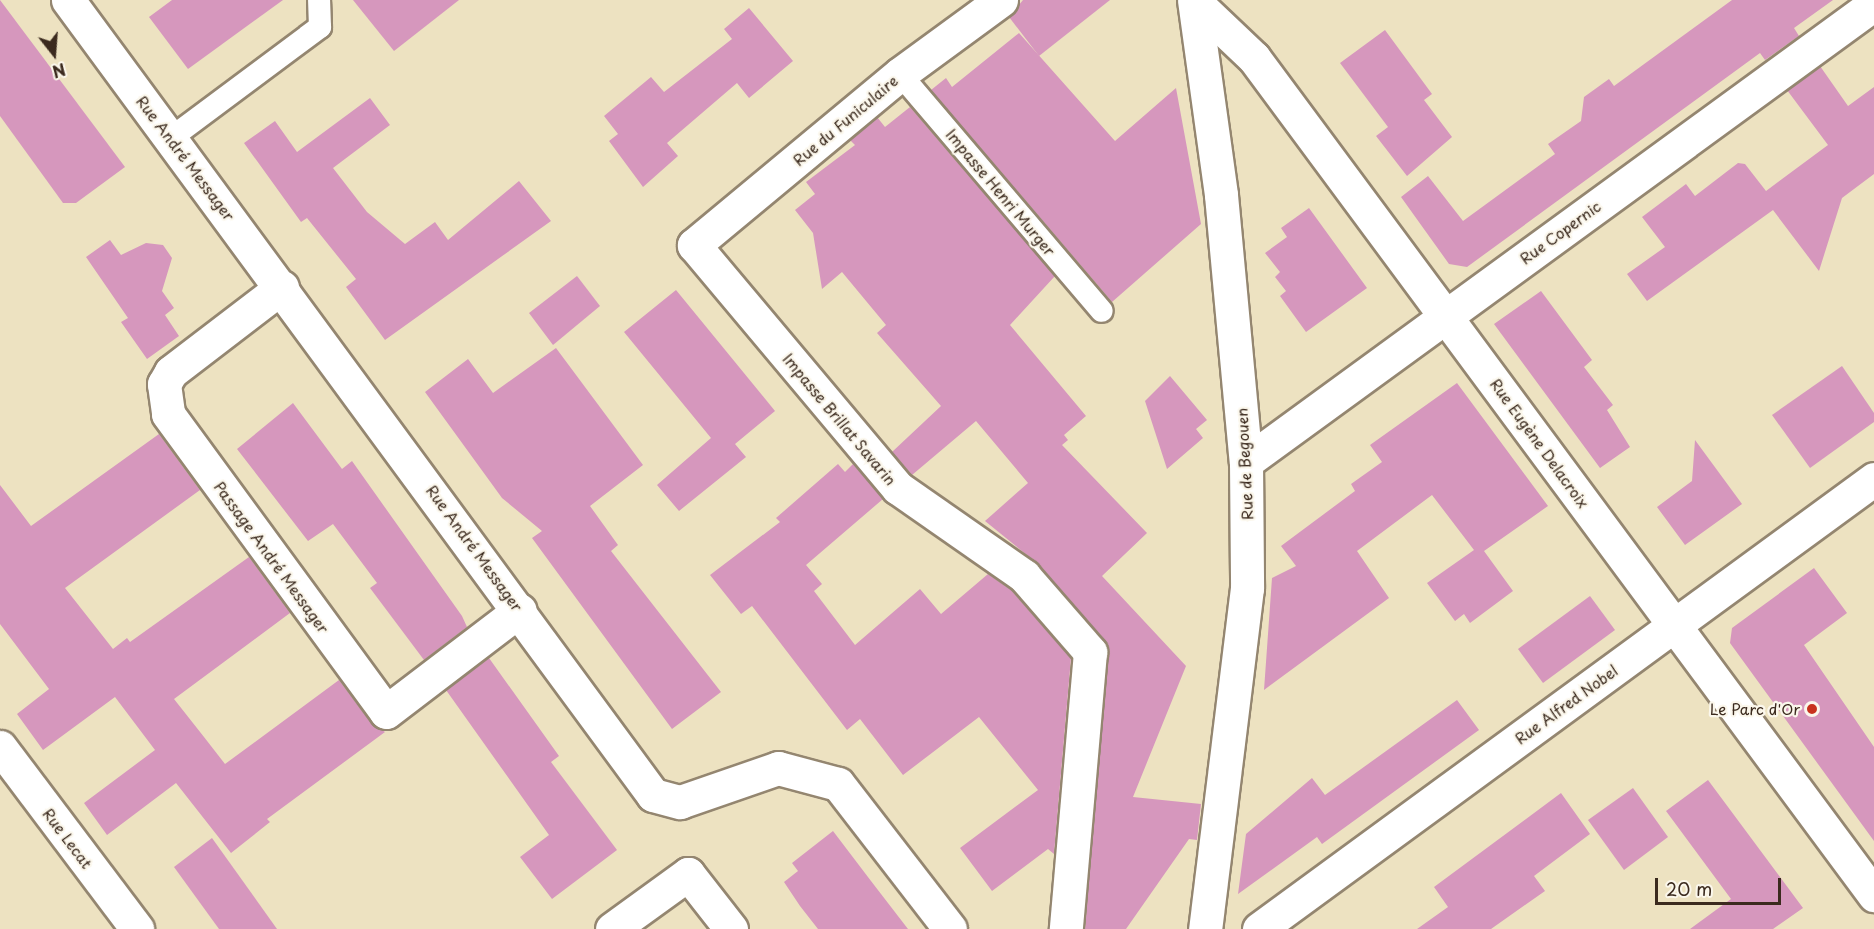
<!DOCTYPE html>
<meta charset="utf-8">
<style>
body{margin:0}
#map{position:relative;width:1874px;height:929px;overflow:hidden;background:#ede2c1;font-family:"Playpen Sans",sans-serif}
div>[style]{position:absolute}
.building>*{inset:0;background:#d697bd}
.roads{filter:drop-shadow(2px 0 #948670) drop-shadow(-2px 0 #948670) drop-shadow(0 2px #948670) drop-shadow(0 -2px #948670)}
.lane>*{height:22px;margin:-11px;padding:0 11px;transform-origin:11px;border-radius:11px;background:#fff}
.street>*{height:33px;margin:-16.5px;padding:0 16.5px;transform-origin:16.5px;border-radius:16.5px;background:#fff}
.dots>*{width:16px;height:16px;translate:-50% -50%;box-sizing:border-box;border:3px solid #fbf7ec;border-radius:50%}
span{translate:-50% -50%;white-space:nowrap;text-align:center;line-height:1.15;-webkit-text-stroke:4.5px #fbf7ec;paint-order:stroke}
.street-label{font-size:15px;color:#3b2a1e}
.poi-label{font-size:15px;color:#3b2a1e}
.right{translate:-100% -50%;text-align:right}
.north{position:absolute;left:24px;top:24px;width:60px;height:60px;-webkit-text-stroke:4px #fbf7ec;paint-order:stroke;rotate:163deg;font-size:16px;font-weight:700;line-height:24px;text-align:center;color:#3b2a1e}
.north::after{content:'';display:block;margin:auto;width:21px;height:27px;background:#3b2a1e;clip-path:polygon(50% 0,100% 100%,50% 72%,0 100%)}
.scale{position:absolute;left:1655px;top:878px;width:126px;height:27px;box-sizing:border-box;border:3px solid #3b2a1e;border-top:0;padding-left:8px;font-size:18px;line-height:21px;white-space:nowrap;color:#3b2a1e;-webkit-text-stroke:4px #fbf7ec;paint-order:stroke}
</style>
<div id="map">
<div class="building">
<i style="clip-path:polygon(0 0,125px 167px,76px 203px,63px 203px,0 116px)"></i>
<i style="clip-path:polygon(172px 0,283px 0,188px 69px,149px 17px)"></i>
<i style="clip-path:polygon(353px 0,459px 0,394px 51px)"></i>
<i style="clip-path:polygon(1023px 0,1110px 0,1039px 56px,1009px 17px)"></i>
<i style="clip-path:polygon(1732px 0,1833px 0,1794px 28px,1799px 36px,1765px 60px,1760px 53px,1467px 267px,1449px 264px,1401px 197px,1428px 176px,1463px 221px,1555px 154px,1548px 144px,1581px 121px,1584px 97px,1609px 79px,1614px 86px)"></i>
<i style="clip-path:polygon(749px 8px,793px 61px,749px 98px,737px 83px,667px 143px,678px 156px,643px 187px,609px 141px,618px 134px,604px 116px,651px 77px,664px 92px,732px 39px,724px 29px)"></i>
<i style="clip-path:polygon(1385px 30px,1432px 94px,1424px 100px,1452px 137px,1407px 176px,1376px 136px,1388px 127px,1340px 63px)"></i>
<i style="clip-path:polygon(1019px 33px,1115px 141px,1176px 88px,1201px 224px,1112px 302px,931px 90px,946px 78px,952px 87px)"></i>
<i style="clip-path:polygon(1820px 66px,1848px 106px,1874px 87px,1874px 174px,1842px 198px,1819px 271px,1773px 210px,1647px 301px,1627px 274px,1665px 247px,1642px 217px,1686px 184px,1695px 196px,1738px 163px,1745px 164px,1766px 191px,1828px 145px,1787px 90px)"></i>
<i style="clip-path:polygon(370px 98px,390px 125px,333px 168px,367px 212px,405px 244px,435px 222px,448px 240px,519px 181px,551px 221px,385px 340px,346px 287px,356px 279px,307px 218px,301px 222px,244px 143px,275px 121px,297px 152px)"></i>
<i style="clip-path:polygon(910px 107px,1055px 276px,1010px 325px,1086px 416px,1064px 435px,1068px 440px,1062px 445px,1147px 533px,1102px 576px,1186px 666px,1133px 797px,1201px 804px,1197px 840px,1189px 839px,1126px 929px,1085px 929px,1108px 646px,1038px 564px,985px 521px,1028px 483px,976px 421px,912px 475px,892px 452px,941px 406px,877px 333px,886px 325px,842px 272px,822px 289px,813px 233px,795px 210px,815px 194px,806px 182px,855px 145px,850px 140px,877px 117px,885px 127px)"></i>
<i style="clip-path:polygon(1309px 208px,1367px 288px,1306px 332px,1280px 296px,1286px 291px,1275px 277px,1280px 272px,1265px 253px,1287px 237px,1281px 228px)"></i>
<i style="clip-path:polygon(110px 240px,121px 255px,146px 243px,163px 245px,172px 258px,162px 291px,174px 308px,165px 315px,179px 336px,147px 359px,121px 322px,128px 318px,86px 257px)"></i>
<i style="clip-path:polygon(577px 276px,600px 306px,553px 345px,529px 313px)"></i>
<i style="clip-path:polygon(676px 290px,775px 411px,735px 444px,746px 457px,679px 511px,657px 485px,711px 438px,624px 332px)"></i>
<i style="clip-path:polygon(1541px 291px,1592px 360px,1584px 367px,1613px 405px,1607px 410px,1630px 447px,1600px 468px,1494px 324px)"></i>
<i style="clip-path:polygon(556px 348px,643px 465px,590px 506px,618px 545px,611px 551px,721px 692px,672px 729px,532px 538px,542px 531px,502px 498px,425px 392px,468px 359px,493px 393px)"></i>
<i style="clip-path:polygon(1842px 366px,1874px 413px,1874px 422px,1810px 468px,1772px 415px)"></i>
<i style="clip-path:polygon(1170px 376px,1207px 420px,1196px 429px,1203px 438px,1167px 469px,1145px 401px)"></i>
<i style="clip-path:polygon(1457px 383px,1548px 506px,1484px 551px,1513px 591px,1470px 623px,1464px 614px,1455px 621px,1427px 583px,1474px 550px,1432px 495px,1357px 551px,1389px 598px,1264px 690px,1272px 578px,1296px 566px,1281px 546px,1355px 491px,1351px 484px,1382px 462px,1370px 445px)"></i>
<i style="clip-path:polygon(293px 403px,342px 469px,352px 461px,462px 616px,467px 627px,424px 660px,370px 588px,377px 583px,333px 524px,308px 541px,237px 449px)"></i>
<i style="clip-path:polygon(159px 434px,200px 490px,65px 588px,113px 649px,127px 638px,130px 642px,249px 557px,290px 613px,174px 699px,204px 737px,225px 764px,339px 680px,371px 723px,385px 732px,267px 819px,270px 822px,231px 853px,176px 783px,107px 835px,84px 803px,155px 750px,115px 697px,43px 750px,17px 714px,49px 689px,0 624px,0 485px,31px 526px)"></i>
<i style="clip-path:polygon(1695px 440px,1742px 504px,1685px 545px,1657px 507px,1692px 481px)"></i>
<i style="clip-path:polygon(838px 464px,845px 472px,853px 464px,883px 499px,806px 565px,822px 584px,814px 591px,855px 645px,920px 589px,941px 614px,988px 574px,1011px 590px,1071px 658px,1054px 854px,1048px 849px,992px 891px,960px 848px,1038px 790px,979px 717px,903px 775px,860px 719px,847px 730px,752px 606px,741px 614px,710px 575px,780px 522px,776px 518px)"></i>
<i style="clip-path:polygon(1814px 568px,1847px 613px,1804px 645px,1874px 747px,1874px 841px,1730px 643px,1732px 628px)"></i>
<i style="clip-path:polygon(1590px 596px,1615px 630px,1543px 683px,1518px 649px)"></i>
<i style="clip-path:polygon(489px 658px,559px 756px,551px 762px,617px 850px,552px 899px,520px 857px,549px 835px,446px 690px)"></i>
<i style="clip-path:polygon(1457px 700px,1479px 730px,1322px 844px,1317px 837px,1238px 894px,1246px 834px,1312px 778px,1325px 795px)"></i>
<i style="clip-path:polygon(1708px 780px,1803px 908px,1773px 929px,1690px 929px,1731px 899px,1666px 811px)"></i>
<i style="clip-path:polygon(1633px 788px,1668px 837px,1624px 870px,1588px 820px)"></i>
<i style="clip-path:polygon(1561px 793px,1590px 834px,1534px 876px,1545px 891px,1491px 929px,1417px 929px,1448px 907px,1434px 887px)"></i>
<i style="clip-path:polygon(833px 831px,871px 881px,908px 929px,818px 929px,800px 906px,784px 882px,798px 871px,792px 863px)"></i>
<i style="clip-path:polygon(212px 838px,277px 929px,219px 929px,174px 867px)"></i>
</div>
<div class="roads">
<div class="lane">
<i style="left:900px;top:74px;width:311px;rotate:49.6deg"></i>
<i style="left:171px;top:138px;width:186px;rotate:-36.7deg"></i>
<i style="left:320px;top:27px;width:27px;rotate:-92deg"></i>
</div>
<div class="street">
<i style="left:68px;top:0;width:987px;rotate:53.65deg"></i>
<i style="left:653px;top:795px;width:28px;rotate:15deg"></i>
<i style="left:680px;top:802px;width:104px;rotate:-19.1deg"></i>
<i style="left:778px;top:768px;width:62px;rotate:14.9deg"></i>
<i style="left:838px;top:784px;width:183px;rotate:52.3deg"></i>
<i style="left:1001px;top:0;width:125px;rotate:143.8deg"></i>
<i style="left:900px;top:74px;width:268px;rotate:140.3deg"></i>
<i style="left:694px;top:245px;width:317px;rotate:50deg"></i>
<i style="left:898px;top:488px;width:154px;rotate:34.9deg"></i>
<i style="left:1024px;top:576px;width:101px;rotate:49deg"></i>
<i style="left:1090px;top:652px;width:278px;rotate:95deg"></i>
<i style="left:1194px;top:0;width:197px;rotate:82.1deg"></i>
<i style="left:1221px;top:195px;width:268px;rotate:84.7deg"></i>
<i style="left:1246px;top:462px;width:126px;rotate:89.5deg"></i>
<i style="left:1247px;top:588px;width:344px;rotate:97deg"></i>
<i style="left:1195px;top:2px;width:81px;rotate:43.5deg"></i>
<i style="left:1254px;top:58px;width:1042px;rotate:53.47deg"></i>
<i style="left:282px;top:287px;width:140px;rotate:142.6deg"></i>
<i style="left:171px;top:372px;width:14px;rotate:120deg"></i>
<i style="left:164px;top:384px;width:30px;rotate:82deg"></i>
<i style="left:168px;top:414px;width:369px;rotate:53.8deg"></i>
<i style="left:386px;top:712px;width:168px;rotate:-37.3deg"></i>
<i style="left:1246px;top:462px;width:777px;rotate:-36.1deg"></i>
<i style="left:0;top:747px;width:228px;rotate:53deg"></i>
<i style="left:612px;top:929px;width:94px;rotate:-35.9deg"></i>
<i style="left:688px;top:874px;width:70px;rotate:52deg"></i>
<i style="left:1259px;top:929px;width:762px;rotate:-36.19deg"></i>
</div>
</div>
<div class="dots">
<i style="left:1812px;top:709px;background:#c8321e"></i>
</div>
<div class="street-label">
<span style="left:845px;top:120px;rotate:-40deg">Rue du Funiculaire</span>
<span style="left:186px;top:158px;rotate:53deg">Rue André Messager</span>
<span style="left:1001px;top:192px;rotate:50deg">Impasse Henri Murger</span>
<span style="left:1560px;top:232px;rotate:-36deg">Rue Copernic</span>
<span style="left:840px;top:419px;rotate:50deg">Impasse Brillat Savarin</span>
<span style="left:1540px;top:443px;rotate:54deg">Rue Eugène Delacroix</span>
<span style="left:1244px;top:464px;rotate:-93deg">Rue de Begouen</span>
<span style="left:475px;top:548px;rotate:54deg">Rue André Messager</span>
<span style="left:272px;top:557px;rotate:54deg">Passage André Messager</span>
<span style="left:1566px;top:704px;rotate:-36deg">Rue Alfred Nobel</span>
<span style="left:68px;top:838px;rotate:53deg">Rue Lecat</span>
</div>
<div class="poi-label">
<span class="right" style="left:1800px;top:709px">Le Parc d'Or</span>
</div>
<div class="north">N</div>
<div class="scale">20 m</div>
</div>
